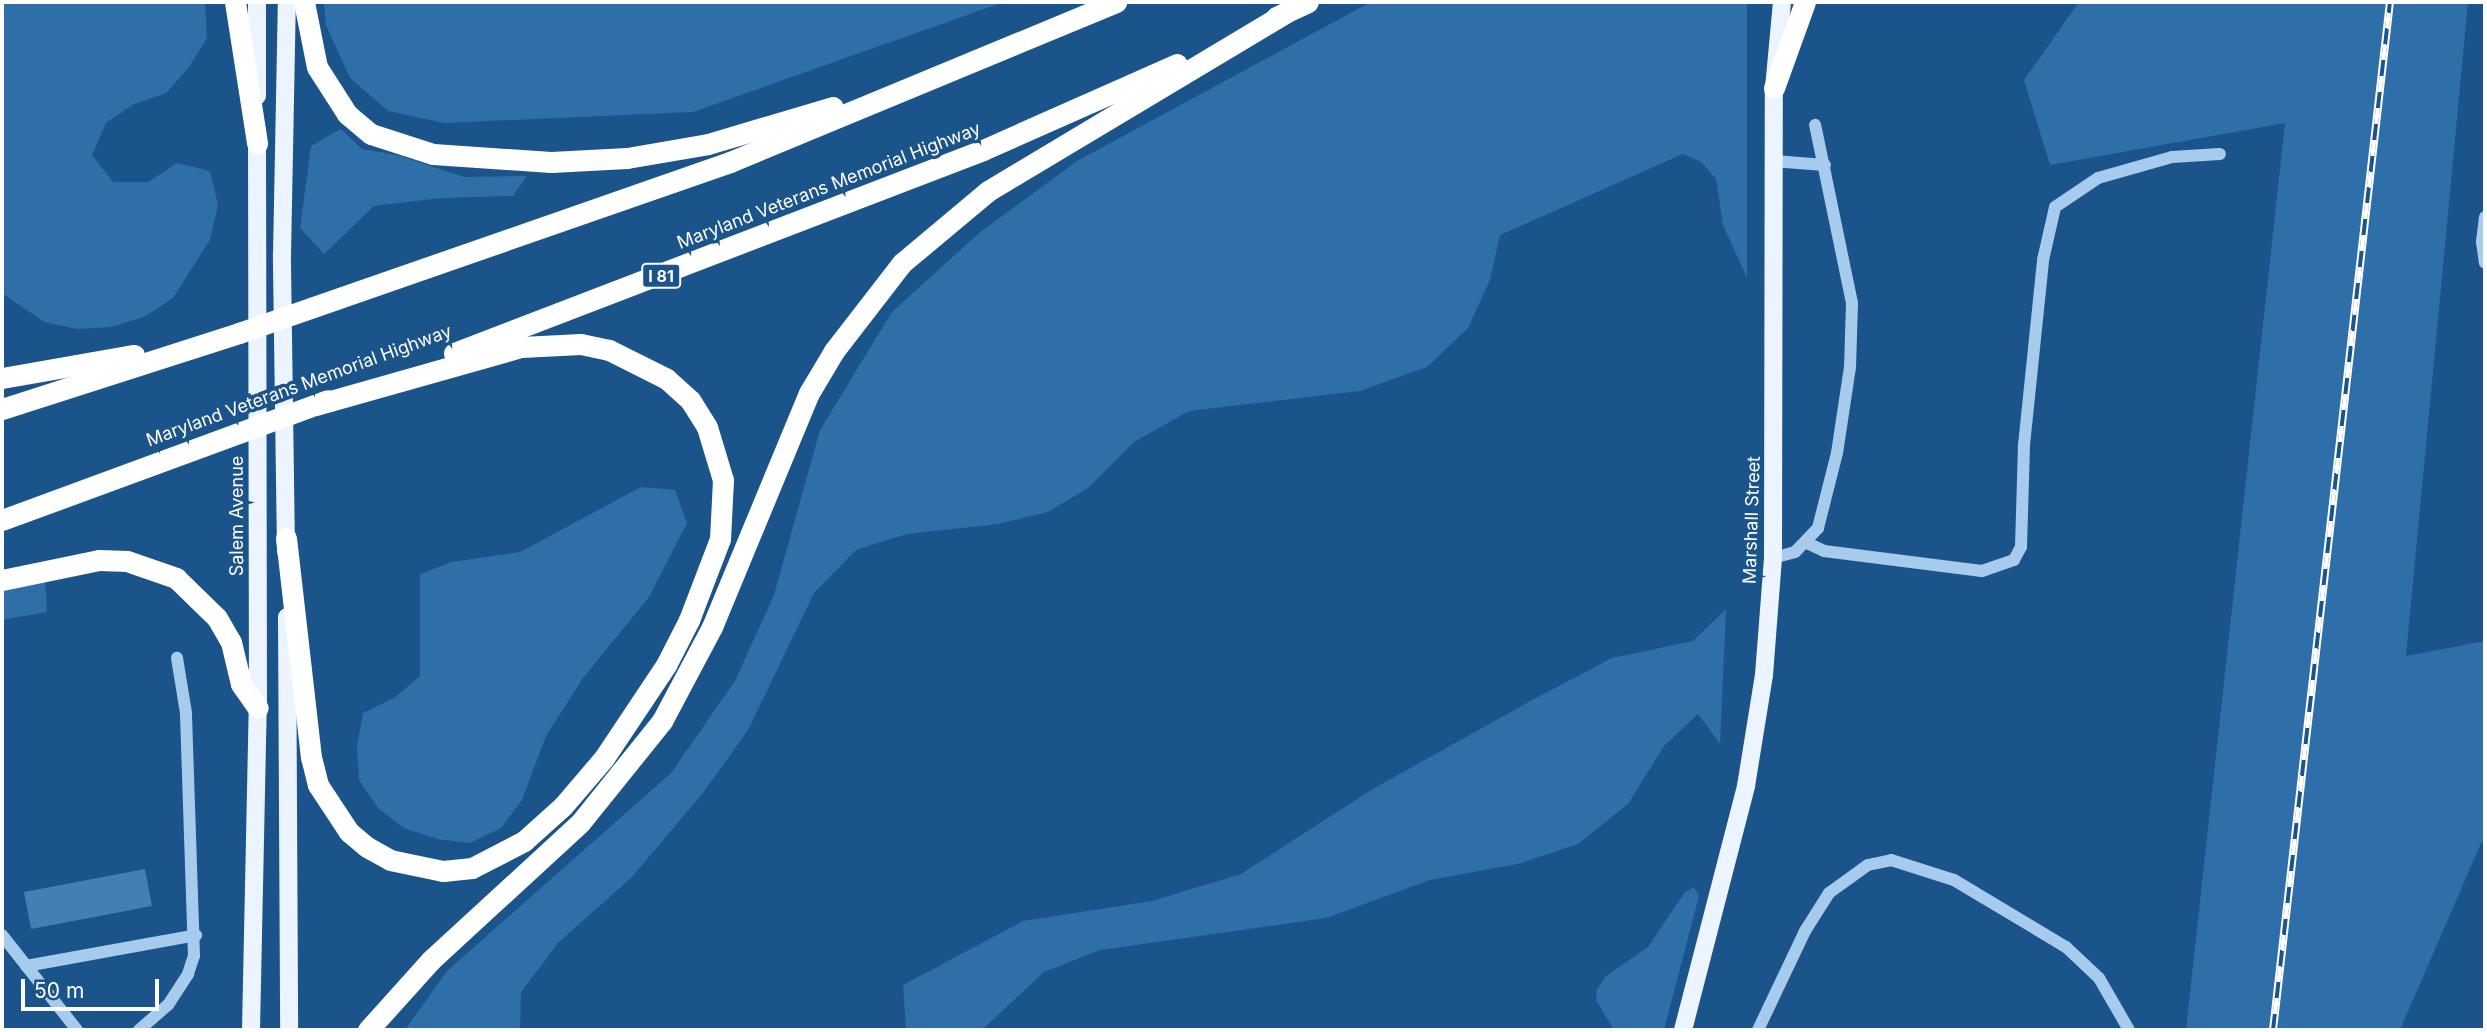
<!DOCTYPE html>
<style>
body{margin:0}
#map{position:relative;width:2487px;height:1032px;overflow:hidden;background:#1b548b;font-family:Inter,sans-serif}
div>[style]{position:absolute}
.green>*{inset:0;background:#2e6ea9}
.building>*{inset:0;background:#447eb3}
.minor>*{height:12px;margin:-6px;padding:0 6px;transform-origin:6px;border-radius:6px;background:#a6cbed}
.major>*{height:18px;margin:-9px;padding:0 9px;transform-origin:9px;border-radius:9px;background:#ecf5ff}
.highway>*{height:21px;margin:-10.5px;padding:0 10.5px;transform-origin:10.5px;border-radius:10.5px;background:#fff}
.rail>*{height:8px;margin-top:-4px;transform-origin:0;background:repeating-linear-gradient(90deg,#1b548b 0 16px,#fff 0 32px);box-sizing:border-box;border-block:2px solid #fff}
span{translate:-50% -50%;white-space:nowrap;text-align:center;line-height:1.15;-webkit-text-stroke:7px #1b548b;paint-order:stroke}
.shield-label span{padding:2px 5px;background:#1b548b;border:2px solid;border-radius:5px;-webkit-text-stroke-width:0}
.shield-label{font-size:16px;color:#fff;font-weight:700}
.street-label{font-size:18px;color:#fff}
.frame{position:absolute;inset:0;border:4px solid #fff;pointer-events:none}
.scale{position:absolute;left:21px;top:979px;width:138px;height:32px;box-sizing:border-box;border:4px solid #fff;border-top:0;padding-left:9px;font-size:21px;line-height:24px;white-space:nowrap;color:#fff;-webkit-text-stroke:5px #1b548b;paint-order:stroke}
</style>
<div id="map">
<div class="green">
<i style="clip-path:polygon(2px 2px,205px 2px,207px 38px,189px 67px,166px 93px,134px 104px,106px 123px,92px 155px,113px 182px,148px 182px,177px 163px,210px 171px,218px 205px,210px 240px,173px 298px,144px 317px,111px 327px,77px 329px,44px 322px,2px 293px)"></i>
<i style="clip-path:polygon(324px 2px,1004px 2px,693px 112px,444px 123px,388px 111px,350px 78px,326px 25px)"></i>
<i style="clip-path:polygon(1371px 2px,1747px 2px,1747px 278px,1723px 225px,1716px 179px,1701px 162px,1683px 154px,1500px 235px,1490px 280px,1468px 328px,1427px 367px,1360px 391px,1189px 411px,1134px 442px,1088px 488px,1048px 512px,998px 524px,907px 534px,856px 550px,814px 593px,748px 730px,703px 793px,631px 878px,559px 942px,521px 992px,520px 1030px,405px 1030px,447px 971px,671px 773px,735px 681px,774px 595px,820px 430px,892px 312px,979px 233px,1077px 161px)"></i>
<i style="clip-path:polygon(2079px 2px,2468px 2px,2406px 656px,2485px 641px,2485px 842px,2481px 843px,2400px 1030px,2186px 1030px,2285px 123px,2050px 165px,2024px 80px)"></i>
<i style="clip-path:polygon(341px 129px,362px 149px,397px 155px,464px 177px,527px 176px,513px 196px,441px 198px,374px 206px,324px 254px,300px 228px,311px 146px)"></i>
<i style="clip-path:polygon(641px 487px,675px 490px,687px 523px,649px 597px,583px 678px,546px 736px,522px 800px,501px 828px,470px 843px,437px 839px,404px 828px,378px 808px,359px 780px,357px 746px,363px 713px,394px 698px,420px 676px,420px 574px,452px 562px,520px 552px)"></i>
<i style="clip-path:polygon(45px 577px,47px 612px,2px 620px,2px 587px)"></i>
<i style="clip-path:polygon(1726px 609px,1720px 744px,1698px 714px,1664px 746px,1628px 804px,1578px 844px,1517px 864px,1430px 880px,1326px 918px,1100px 950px,1044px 972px,982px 1030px,906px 1030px,903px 985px,1023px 921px,1152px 901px,1241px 874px,1371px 790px,1534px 699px,1612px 658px,1693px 641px)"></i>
<i style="clip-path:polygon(1694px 887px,1699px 896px,1664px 1030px,1614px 1030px,1596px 1000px,1597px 989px,1606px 976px,1648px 947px,1685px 892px)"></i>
</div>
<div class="building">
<i style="clip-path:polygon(145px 869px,152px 906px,31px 929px,24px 892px)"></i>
</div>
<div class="minor">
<i style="left:1773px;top:161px;width:52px;rotate:4.4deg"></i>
<i style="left:2485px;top:217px;width:25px;rotate:97deg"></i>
<i style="left:2482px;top:242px;width:21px;rotate:82deg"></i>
<i style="left:1807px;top:543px;width:19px;rotate:25deg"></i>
<i style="left:1824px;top:551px;width:159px;rotate:7.2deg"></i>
<i style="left:1982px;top:571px;width:34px;rotate:-19deg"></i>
<i style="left:2014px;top:560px;width:15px;rotate:-62deg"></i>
<i style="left:2021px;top:547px;width:102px;rotate:-88.3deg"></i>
<i style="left:2024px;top:445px;width:186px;rotate:-84.1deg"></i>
<i style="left:2043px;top:260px;width:54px;rotate:-77.2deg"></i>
<i style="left:2055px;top:207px;width:52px;rotate:-34deg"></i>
<i style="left:2098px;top:178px;width:77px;rotate:-15.8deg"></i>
<i style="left:2172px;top:157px;width:48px;rotate:-3.6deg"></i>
<i style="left:1773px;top:558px;width:23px;rotate:-15deg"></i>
<i style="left:1795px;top:552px;width:33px;rotate:-46deg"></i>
<i style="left:1818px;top:528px;width:77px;rotate:-75.8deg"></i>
<i style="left:1837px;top:453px;width:87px;rotate:-81.4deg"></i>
<i style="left:1850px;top:367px;width:64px;rotate:-88.2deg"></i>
<i style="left:1852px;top:303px;width:182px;rotate:-101.7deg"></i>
<i style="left:2px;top:935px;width:121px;rotate:51.7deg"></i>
<i style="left:26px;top:966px;width:173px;rotate:-10.3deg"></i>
<i style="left:139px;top:1030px;width:38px;rotate:-41deg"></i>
<i style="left:168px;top:1005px;width:37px;rotate:-57deg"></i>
<i style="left:188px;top:974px;width:19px;rotate:-72deg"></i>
<i style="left:194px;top:956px;width:243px;rotate:-91.9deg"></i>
<i style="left:186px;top:713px;width:56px;rotate:-99.3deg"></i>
<i style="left:1758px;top:1030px;width:110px;rotate:-64.6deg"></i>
<i style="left:1805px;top:931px;width:45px;rotate:-57.7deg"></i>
<i style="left:1829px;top:893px;width:48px;rotate:-35.7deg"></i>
<i style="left:1868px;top:865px;width:24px;rotate:-12deg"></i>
<i style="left:1891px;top:860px;width:66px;rotate:17.6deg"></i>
<i style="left:1954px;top:880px;width:131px;rotate:30.9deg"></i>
<i style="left:2066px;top:947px;width:45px;rotate:43.2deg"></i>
<i style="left:2099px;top:978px;width:60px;rotate:60deg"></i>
</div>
<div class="major">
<i style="left:257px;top:96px;width:94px;rotate:-90deg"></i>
<i style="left:286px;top:551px;width:296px;rotate:-90.8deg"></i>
<i style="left:282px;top:255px;width:253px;rotate:-88.9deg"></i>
<i style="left:287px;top:617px;width:413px;rotate:89.7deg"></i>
<i style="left:251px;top:1030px;width:322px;rotate:-88.8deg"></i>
<i style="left:258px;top:708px;width:577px;rotate:-90.1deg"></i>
<i style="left:1683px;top:1030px;width:252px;rotate:-75.5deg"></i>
<i style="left:1746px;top:786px;width:112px;rotate:-80.8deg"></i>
<i style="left:1764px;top:675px;width:117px;rotate:-85.6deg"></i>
<i style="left:1773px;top:558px;width:470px;rotate:-89.9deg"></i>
<i style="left:1774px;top:88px;width:86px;rotate:-84.7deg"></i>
</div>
<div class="highway">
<i style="left:235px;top:2px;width:143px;rotate:81.1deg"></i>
<i style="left:304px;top:2px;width:66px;rotate:78.7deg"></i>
<i style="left:317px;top:67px;width:56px;rotate:57.4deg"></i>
<i style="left:347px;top:114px;width:31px;rotate:40deg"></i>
<i style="left:371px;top:134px;width:65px;rotate:17.9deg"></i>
<i style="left:433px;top:154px;width:118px;rotate:3.9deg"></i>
<i style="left:551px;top:162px;width:76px;rotate:-3deg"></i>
<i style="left:627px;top:158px;width:82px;rotate:-9.8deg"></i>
<i style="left:708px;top:144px;width:130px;rotate:-16.5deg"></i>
<i style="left:1276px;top:17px;width:35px;rotate:-25deg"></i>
<i style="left:1774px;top:88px;width:91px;rotate:-70.2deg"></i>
<i style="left:454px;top:353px;width:567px;rotate:-20.99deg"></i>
<i style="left:983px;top:150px;width:212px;rotate:-23.9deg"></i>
<i style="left:2px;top:378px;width:134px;rotate:-9.9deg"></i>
<i style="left:2px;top:409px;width:249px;rotate:-17.8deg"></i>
<i style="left:239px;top:333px;width:520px;rotate:-19.2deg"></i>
<i style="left:730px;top:162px;width:418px;rotate:-22.5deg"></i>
<i style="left:2px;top:520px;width:347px;rotate:-20.2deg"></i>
<i style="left:286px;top:538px;width:220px;rotate:83.5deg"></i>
<i style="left:311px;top:757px;width:29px;rotate:76deg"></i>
<i style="left:318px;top:785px;width:56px;rotate:56.6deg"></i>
<i style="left:349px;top:832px;width:23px;rotate:40deg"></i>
<i style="left:367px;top:847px;width:26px;rotate:29deg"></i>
<i style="left:390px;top:860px;width:54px;rotate:11.7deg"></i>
<i style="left:443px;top:871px;width:29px;rotate:-6deg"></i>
<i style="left:472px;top:868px;width:59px;rotate:-27.4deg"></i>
<i style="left:524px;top:841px;width:52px;rotate:-41.9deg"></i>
<i style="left:563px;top:806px;width:63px;rotate:-49.5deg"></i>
<i style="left:604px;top:758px;width:112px;rotate:-56.3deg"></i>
<i style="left:666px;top:665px;width:51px;rotate:-62.9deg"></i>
<i style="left:689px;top:620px;width:87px;rotate:-69.1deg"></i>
<i style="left:720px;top:539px;width:59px;rotate:-87.1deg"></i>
<i style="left:723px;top:480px;width:55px;rotate:-106.8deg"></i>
<i style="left:707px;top:427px;width:32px;rotate:-122deg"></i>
<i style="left:690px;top:400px;width:31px;rotate:-138deg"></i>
<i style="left:667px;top:379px;width:65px;rotate:-153.4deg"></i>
<i style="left:609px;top:350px;width:29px;rotate:-168deg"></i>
<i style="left:581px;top:344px;width:60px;rotate:177.1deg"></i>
<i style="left:521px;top:347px;width:213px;rotate:164.2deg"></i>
<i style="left:2px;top:580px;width:99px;rotate:-11.7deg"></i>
<i style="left:99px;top:560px;width:28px;rotate:2deg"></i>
<i style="left:127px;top:561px;width:52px;rotate:19.1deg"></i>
<i style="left:176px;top:578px;width:57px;rotate:44.3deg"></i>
<i style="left:217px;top:618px;width:28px;rotate:60deg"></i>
<i style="left:231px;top:642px;width:43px;rotate:76.6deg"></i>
<i style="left:241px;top:684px;width:29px;rotate:55deg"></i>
<i style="left:368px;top:1030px;width:94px;rotate:-48deg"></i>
<i style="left:431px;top:960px;width:202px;rotate:-42.6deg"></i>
<i style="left:580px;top:823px;width:131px;rotate:-51.2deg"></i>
<i style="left:662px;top:721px;width:106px;rotate:-62deg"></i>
<i style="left:712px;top:627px;width:253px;rotate:-67.5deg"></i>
<i style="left:809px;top:393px;width:49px;rotate:-59.2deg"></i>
<i style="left:834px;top:351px;width:111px;rotate:-52.3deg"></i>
<i style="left:902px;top:263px;width:112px;rotate:-39.9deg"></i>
<i style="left:988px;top:191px;width:348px;rotate:-30.9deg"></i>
</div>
<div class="rail">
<i style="left:2273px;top:1030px;width:1035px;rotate:-83.51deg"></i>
</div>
<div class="shield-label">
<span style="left:661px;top:276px">I 81</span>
</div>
<div class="street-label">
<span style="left:829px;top:186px;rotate:-21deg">Maryland Veterans Memorial Highway</span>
<span style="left:299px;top:386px;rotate:-20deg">Maryland Veterans Memorial Highway</span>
<span style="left:237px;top:516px;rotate:-90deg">Salem Avenue</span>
<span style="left:1752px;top:520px;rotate:-88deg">Marshall Street</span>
</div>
<div class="frame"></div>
<div class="scale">50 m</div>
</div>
